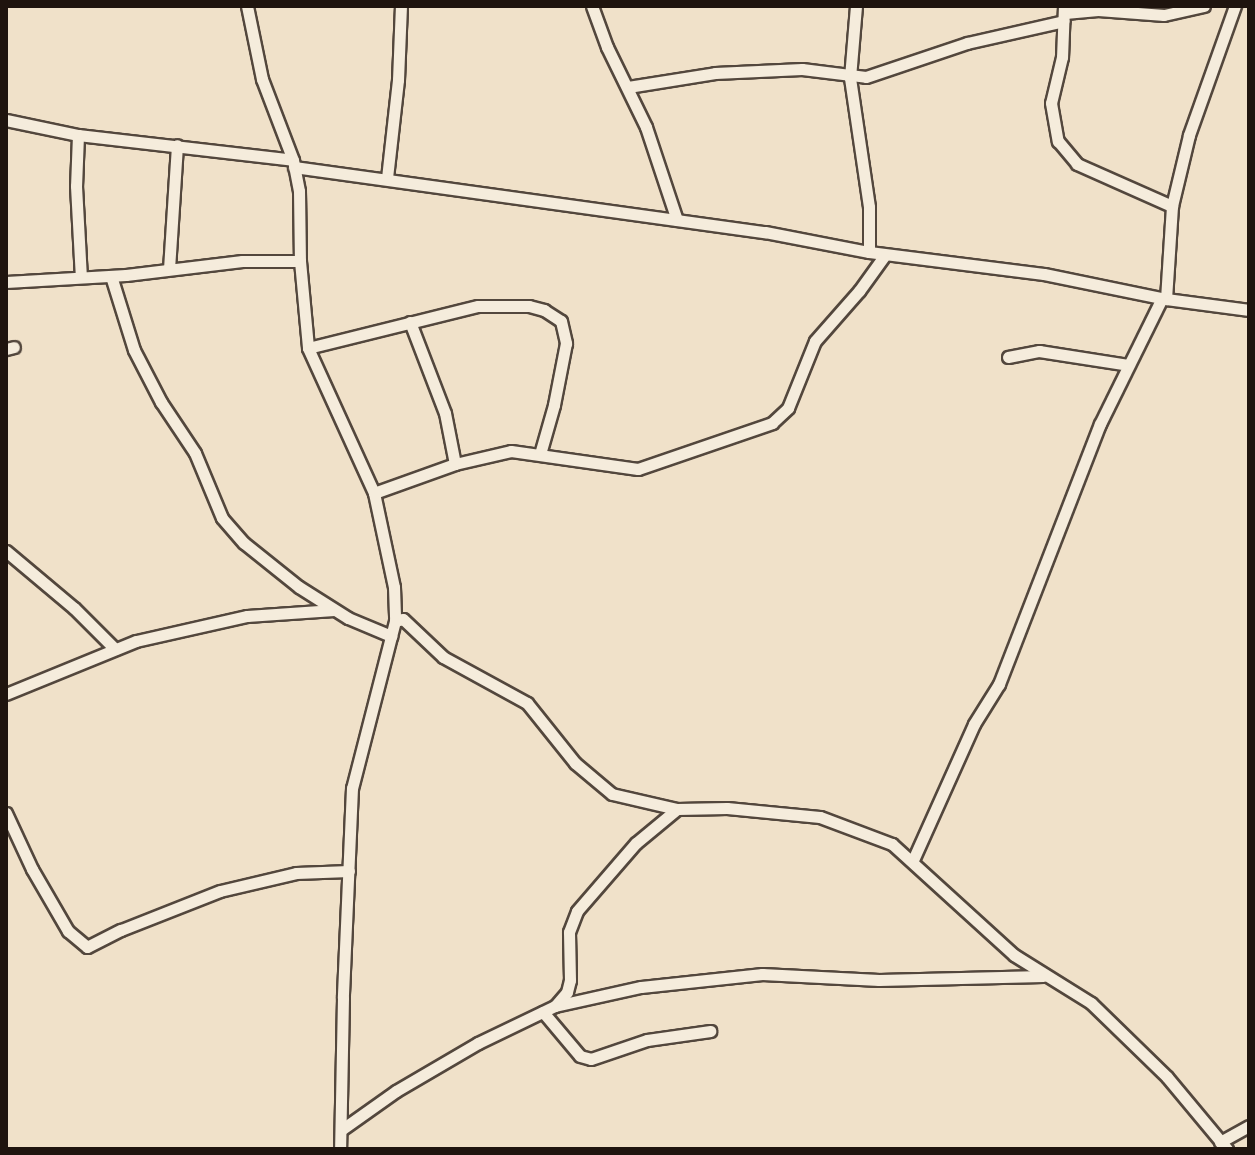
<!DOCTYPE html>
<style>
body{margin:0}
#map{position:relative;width:1255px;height:1155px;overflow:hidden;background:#f0e1c9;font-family:"IM FELL English",serif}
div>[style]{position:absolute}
.roads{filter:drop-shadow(2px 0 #53473d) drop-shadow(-2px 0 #53473d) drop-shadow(0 2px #53473d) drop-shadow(0 -2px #53473d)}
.street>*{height:11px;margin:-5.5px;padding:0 5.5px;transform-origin:5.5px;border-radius:5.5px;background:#f5ecdc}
span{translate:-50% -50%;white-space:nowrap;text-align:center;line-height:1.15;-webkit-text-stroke:7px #f5ecdc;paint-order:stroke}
.frame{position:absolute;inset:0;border:8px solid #1f140e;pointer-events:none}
</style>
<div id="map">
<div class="roads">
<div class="street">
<i style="left:247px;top:6px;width:75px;rotate:78.4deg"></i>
<i style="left:262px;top:79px;width:87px;rotate:69.1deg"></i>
<i style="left:293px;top:160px;width:32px;rotate:79deg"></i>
<i style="left:299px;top:191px;width:70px;rotate:89.2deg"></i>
<i style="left:300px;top:261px;width:87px;rotate:84.7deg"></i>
<i style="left:308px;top:348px;width:159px;rotate:65.5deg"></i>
<i style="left:374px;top:493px;width:96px;rotate:78deg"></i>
<i style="left:394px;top:587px;width:34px;rotate:88deg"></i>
<i style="left:395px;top:621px;width:172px;rotate:104.4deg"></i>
<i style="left:352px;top:788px;width:210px;rotate:92.5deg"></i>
<i style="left:343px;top:998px;width:151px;rotate:91.1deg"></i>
<i style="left:592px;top:6px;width:44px;rotate:69.9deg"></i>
<i style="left:607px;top:47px;width:89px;rotate:64deg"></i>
<i style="left:646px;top:127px;width:98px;rotate:71.6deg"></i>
<i style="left:856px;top:6px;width:72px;rotate:94.8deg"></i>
<i style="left:850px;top:78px;width:130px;rotate:81.6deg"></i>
<i style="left:869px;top:207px;width:45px;rotate:90deg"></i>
<i style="left:1064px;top:6px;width:51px;rotate:92.2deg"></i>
<i style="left:1062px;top:57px;width:47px;rotate:103.4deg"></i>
<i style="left:1051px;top:103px;width:39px;rotate:80deg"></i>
<i style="left:1058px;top:141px;width:30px;rotate:50deg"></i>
<i style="left:1077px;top:164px;width:104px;rotate:23.9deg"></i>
<i style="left:1065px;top:13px;width:33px;rotate:-5deg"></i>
<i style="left:1098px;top:10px;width:66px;rotate:4.3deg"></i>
<i style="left:1164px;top:15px;width:41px;rotate:-12.7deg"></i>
<i style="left:628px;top:87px;width:88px;rotate:-9.1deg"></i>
<i style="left:715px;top:73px;width:87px;rotate:-2.6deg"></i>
<i style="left:802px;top:69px;width:64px;rotate:7.1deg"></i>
<i style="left:866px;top:77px;width:107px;rotate:-18.6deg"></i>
<i style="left:967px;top:43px;width:99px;rotate:-12.8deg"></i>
<i style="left:6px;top:120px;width:74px;rotate:11.8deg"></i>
<i style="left:78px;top:135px;width:216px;rotate:6.6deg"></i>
<i style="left:78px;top:135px;width:51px;rotate:92.2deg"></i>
<i style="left:76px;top:186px;width:91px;rotate:86.9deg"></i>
<i style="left:294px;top:167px;width:475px;rotate:7.9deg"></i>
<i style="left:765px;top:232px;width:106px;rotate:10.9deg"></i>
<i style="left:869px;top:252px;width:176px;rotate:7.2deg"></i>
<i style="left:1044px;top:274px;width:125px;rotate:11.6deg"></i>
<i style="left:1166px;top:299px;width:84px;rotate:7.5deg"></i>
<i style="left:387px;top:178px;width:99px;rotate:-83.6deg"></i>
<i style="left:398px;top:80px;width:74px;rotate:-87.7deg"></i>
<i style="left:169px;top:269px;width:124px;rotate:-86.3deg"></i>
<i style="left:111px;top:276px;width:77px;rotate:72.7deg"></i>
<i style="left:134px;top:350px;width:59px;rotate:62.6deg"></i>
<i style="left:161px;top:402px;width:61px;rotate:56.3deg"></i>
<i style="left:195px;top:453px;width:70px;rotate:67.4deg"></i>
<i style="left:222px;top:518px;width:33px;rotate:49deg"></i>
<i style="left:244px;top:543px;width:70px;rotate:38.7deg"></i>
<i style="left:299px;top:587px;width:58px;rotate:32.3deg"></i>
<i style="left:348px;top:618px;width:47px;rotate:22.7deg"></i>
<i style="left:6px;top:282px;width:120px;rotate:-3.3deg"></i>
<i style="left:126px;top:275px;width:117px;rotate:-6.9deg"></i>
<i style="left:242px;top:261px;width:58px"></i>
<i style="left:1166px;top:299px;width:93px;rotate:-86.3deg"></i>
<i style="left:1172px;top:206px;width:73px;rotate:-76.5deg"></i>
<i style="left:1189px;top:135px;width:137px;rotate:-70.4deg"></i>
<i style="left:410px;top:322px;width:97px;rotate:69deg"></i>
<i style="left:445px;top:413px;width:52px;rotate:78.9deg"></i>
<i style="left:308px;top:348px;width:175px;rotate:-13.9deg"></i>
<i style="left:478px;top:306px;width:51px"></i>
<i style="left:529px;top:306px;width:16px;rotate:15deg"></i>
<i style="left:544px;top:310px;width:20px;rotate:33deg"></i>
<i style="left:561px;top:321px;width:23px;rotate:77deg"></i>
<i style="left:566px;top:343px;width:63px;rotate:101deg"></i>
<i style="left:554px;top:405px;width:51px;rotate:105.9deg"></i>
<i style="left:6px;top:349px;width:8px;rotate:-14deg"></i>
<i style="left:1008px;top:357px;width:32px;rotate:-11deg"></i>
<i style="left:1039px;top:351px;width:90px;rotate:8.9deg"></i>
<i style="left:374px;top:493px;width:86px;rotate:-19.7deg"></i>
<i style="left:455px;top:464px;width:57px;rotate:-13.1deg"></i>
<i style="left:511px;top:451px;width:128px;rotate:8.1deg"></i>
<i style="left:638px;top:469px;width:142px;rotate:-18.9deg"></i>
<i style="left:772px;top:423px;width:22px;rotate:-43deg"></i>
<i style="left:788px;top:408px;width:72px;rotate:-68.1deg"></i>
<i style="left:815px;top:341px;width:67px;rotate:-48.7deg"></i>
<i style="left:859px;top:291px;width:44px;rotate:-54.2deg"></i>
<i style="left:6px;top:551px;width:89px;rotate:40deg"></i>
<i style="left:74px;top:608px;width:58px;rotate:45deg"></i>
<i style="left:395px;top:621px;width:8px;rotate:-14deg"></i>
<i style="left:403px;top:619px;width:55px;rotate:43.5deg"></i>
<i style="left:443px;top:657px;width:96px;rotate:28.7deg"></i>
<i style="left:527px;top:703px;width:77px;rotate:51.3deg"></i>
<i style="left:575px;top:763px;width:48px;rotate:40deg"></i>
<i style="left:612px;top:794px;width:67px;rotate:13deg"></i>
<i style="left:677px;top:809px;width:50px;rotate:-1.1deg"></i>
<i style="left:727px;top:808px;width:93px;rotate:5.5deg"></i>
<i style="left:820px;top:817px;width:77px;rotate:20.6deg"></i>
<i style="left:892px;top:844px;width:165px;rotate:42.3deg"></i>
<i style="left:1014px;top:955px;width:91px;rotate:31.9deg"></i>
<i style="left:1091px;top:1003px;width:106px;rotate:44.2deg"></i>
<i style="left:1167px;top:1077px;width:94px;rotate:50.2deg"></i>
<i style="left:6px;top:694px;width:140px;rotate:-22.2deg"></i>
<i style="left:136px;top:641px;width:114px;rotate:-12.7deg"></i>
<i style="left:247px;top:616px;width:87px;rotate:-3.9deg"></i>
<i style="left:6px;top:813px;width:62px;rotate:65.1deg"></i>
<i style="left:32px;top:869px;width:72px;rotate:59.9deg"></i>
<i style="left:68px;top:931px;width:25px;rotate:40deg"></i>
<i style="left:87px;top:947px;width:38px;rotate:-27deg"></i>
<i style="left:121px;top:930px;width:106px;rotate:-21.5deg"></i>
<i style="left:220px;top:891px;width:78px;rotate:-13.3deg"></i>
<i style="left:296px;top:873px;width:53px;rotate:-2.2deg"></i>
<i style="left:913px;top:860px;width:149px;rotate:-65.8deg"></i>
<i style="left:974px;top:724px;width:47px;rotate:-58deg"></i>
<i style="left:999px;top:684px;width:279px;rotate:-68.8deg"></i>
<i style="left:1100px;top:424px;width:140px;rotate:-63.8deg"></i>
<i style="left:555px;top:1006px;width:88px;rotate:-12.5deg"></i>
<i style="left:641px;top:987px;width:122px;rotate:-6.1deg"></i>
<i style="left:762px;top:974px;width:117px;rotate:2.9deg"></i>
<i style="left:879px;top:980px;width:164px;rotate:-1.4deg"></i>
<i style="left:543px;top:1012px;width:57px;rotate:49.9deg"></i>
<i style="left:580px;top:1056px;width:11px;rotate:15deg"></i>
<i style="left:591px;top:1059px;width:59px;rotate:-18.7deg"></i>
<i style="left:647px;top:1040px;width:64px;rotate:-8.1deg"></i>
<i style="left:341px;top:1130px;width:67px;rotate:-35.3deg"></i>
<i style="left:396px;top:1091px;width:95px;rotate:-30.3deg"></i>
<i style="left:478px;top:1043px;width:85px;rotate:-25.7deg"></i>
<i style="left:555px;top:1006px;width:18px;rotate:-49deg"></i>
<i style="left:567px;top:992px;width:12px;rotate:-76deg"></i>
<i style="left:570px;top:980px;width:48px;rotate:-91.2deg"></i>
<i style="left:569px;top:932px;width:22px;rotate:-69deg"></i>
<i style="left:577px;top:911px;width:90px;rotate:-49.1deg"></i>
<i style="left:636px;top:843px;width:53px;rotate:-39.7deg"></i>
<i style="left:1220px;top:1142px;width:33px;rotate:-29deg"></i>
</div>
</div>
<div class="frame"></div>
</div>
